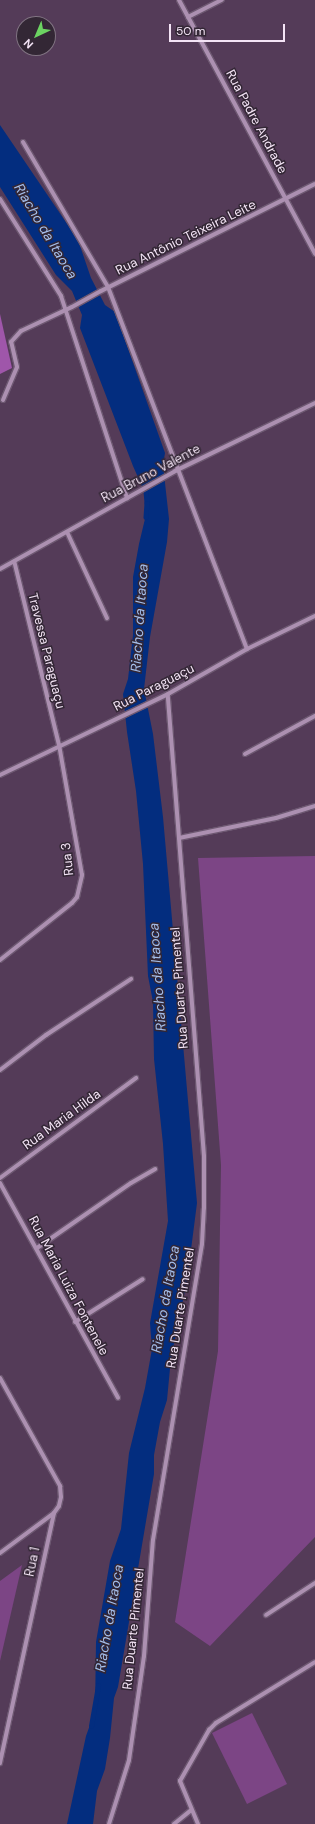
<!DOCTYPE html>
<meta charset="utf-8">
<style>
body{margin:0}
#map{position:relative;width:315px;height:1824px;overflow:hidden;background:#543b58;font-family:"DM Sans",sans-serif}
div>[style]{position:absolute}
.green>*{inset:0;background:#7c4585}
.forest>*{inset:0;background:#9f56aa}
.water>*{inset:0;background:#032d7f}
.stream>*{height:4.5px;margin:-2.25px;padding:0 2.25px;transform-origin:2.25px;border-radius:2.25px;background:#032d7f}
.roads{filter:drop-shadow(1px 0 #6d5871) drop-shadow(-1px 0 #6d5871) drop-shadow(0 1px #6d5871) drop-shadow(0 -1px #6d5871)}
.minor>*{height:4px;margin:-2px;padding:0 2px;transform-origin:2px;border-radius:2px;background:#ac90b1}
span{translate:-50% -50%;white-space:nowrap;text-align:center;line-height:1.15;-webkit-text-stroke:3px #332735;paint-order:stroke}
.street-label{font-size:13px;color:#f4e4f6}
.water-label{font-size:14px;color:#a5bfec;font-style:italic}
.north{position:absolute;left:16px;top:16px;width:40px;height:40px;box-sizing:border-box;background:#332735;border:1px solid #807382;border-radius:50%;rotate:224deg;font-size:11px;font-weight:700;line-height:16px;text-align:center;color:#f4e4f6}
.north::after{content:'';display:block;margin:auto;width:14px;height:18px;background:#6cd362;clip-path:polygon(50% 0,100% 100%,50% 72%,0 100%)}
.scale{position:absolute;left:169px;top:24px;width:116px;height:18px;box-sizing:border-box;border:2px solid #f4e4f6;border-top:0;padding-left:5px;font-size:12px;line-height:14px;white-space:nowrap;color:#f4e4f6;-webkit-text-stroke:3px #332735;paint-order:stroke}
</style>
<div id="map">
<div class="green">
<i style="clip-path:polygon(315px 856px,315px 1537px,210px 1646px,175px 1622px,218px 1351px,221px 1165px,198px 858px)"></i>
<i style="clip-path:polygon(22px 1565px,0 1661px,0 1581px)"></i>
<i style="clip-path:polygon(252px 1713px,287px 1784px,247px 1804px,212px 1733px)"></i>
</div>
<div class="forest">
<i style="clip-path:polygon(0 314px,12px 368px,0 374px)"></i>
</div>
<div class="water">
<i style="clip-path:polygon(0 125px,78px 240px,91px 278px,105px 305px,115px 312px,165px 453px,163px 465px,169px 519px,167px 542px,150px 637px,144px 689px,153px 734px,163px 817px,197px 1203px,187px 1281px,171px 1358px,167px 1400px,160px 1422px,154px 1455px,154px 1474px,118px 1687px,114px 1698px,110px 1738px,105px 1769px,97px 1791px,93px 1824px,67px 1824px,86px 1736px,95px 1711px,96px 1642px,110px 1561px,121px 1529px,129px 1453px,145px 1388px,152px 1349px,150px 1323px,168px 1221px,163px 1144px,154px 1059px,153px 1002px,148px 976px,143px 864px,136px 791px,127px 732px,123px 694px,128px 679px,133px 635px,133px 577px,139px 544px,149px 502px,133px 466px,80px 328px,82px 315px,72px 291px,56px 275px,0 187px)"></i>
</div>
<div class="stream">
<i style="left:146px;top:491px;width:12px;rotate:85deg"></i>
<i style="left:147px;top:503px;width:14px;rotate:94deg"></i>
<i style="left:91px;top:1726px;width:41px;rotate:-80.1deg"></i>
</div>
<div class="roads">
<div class="minor">
<i style="left:179px;top:0;width:288px;rotate:61.8deg"></i>
<i style="left:188px;top:17px;width:38px;rotate:-27deg"></i>
<i style="left:23px;top:142px;width:168px;rotate:59.6deg"></i>
<i style="left:108px;top:287px;width:388px;rotate:69deg"></i>
<i style="left:0;top:199px;width:115px;rotate:57.8deg"></i>
<i style="left:61px;top:296px;width:213px;rotate:71.9deg"></i>
<i style="left:3px;top:400px;width:36px;rotate:-67deg"></i>
<i style="left:17px;top:367px;width:26px;rotate:-103deg"></i>
<i style="left:11px;top:342px;width:15px;rotate:-48deg"></i>
<i style="left:21px;top:331px;width:56px;rotate:-25.2deg"></i>
<i style="left:72px;top:307px;width:33px;rotate:-29deg"></i>
<i style="left:101px;top:291px;width:239px;rotate:-26.6deg"></i>
<i style="left:67px;top:532px;width:95px;rotate:65.1deg"></i>
<i style="left:0;top:569px;width:201px;rotate:-29.2deg"></i>
<i style="left:175px;top:471px;width:156px;rotate:-25.9deg"></i>
<i style="left:245px;top:754px;width:80px;rotate:-28.5deg"></i>
<i style="left:0;top:775px;width:187px;rotate:-25.7deg"></i>
<i style="left:168px;top:694px;width:91px;rotate:-29.7deg"></i>
<i style="left:247px;top:649px;width:76px;rotate:-25.9deg"></i>
<i style="left:179px;top:838px;width:99px;rotate:-11.7deg"></i>
<i style="left:276px;top:818px;width:41px;rotate:-17.1deg"></i>
<i style="left:0;top:960px;width:92px;rotate:-38.4deg"></i>
<i style="left:72px;top:903px;width:8px;rotate:-50deg"></i>
<i style="left:77px;top:897px;width:23px;rotate:-77deg"></i>
<i style="left:82px;top:875px;width:132px;rotate:-100deg"></i>
<i style="left:59px;top:745px;width:189px;rotate:-103.7deg"></i>
<i style="left:0;top:1070px;width:58px;rotate:-37.3deg"></i>
<i style="left:46px;top:1035px;width:102px;rotate:-33.4deg"></i>
<i style="left:0;top:1178px;width:169px;rotate:-36.3deg"></i>
<i style="left:0;top:1183px;width:245px;rotate:61.2deg"></i>
<i style="left:37px;top:1248px;width:114px;rotate:-34.7deg"></i>
<i style="left:131px;top:1183px;width:28px;rotate:-30deg"></i>
<i style="left:75px;top:1322px;width:80px;rotate:-32.3deg"></i>
<i style="left:0;top:1378px;width:124px;rotate:60.9deg"></i>
<i style="left:60px;top:1486px;width:11px;rotate:85deg"></i>
<i style="left:61px;top:1497px;width:9px;rotate:103deg"></i>
<i style="left:59px;top:1506px;width:9px;rotate:126deg"></i>
<i style="left:54px;top:1513px;width:256px;rotate:102.2deg"></i>
<i style="left:0;top:1553px;width:67px;rotate:-36.5deg"></i>
<i style="left:266px;top:1615px;width:59px;rotate:-33.1deg"></i>
<i style="left:109px;top:1824px;width:67px;rotate:-72.6deg"></i>
<i style="left:129px;top:1760px;width:105px;rotate:-81.8deg"></i>
<i style="left:144px;top:1656px;width:116px;rotate:-85.6deg"></i>
<i style="left:153px;top:1540px;width:300px;rotate:-80.6deg"></i>
<i style="left:202px;top:1244px;width:36px;rotate:-87deg"></i>
<i style="left:204px;top:1208px;width:52px;rotate:-90deg"></i>
<i style="left:204px;top:1156px;width:463px;rotate:-94.5deg"></i>
<i style="left:174px;top:1824px;width:22px;rotate:-39deg"></i>
<i style="left:198px;top:1824px;width:47px;rotate:-112.7deg"></i>
<i style="left:180px;top:1781px;width:59px;rotate:-60.4deg"></i>
<i style="left:209px;top:1730px;width:10px;rotate:-45deg"></i>
<i style="left:216px;top:1723px;width:116px;rotate:-31.6deg"></i>
</div>
</div>
<div class="street-label">
<span style="left:256px;top:122px;rotate:62deg">Rua Padre Andrade</span>
<span style="left:186px;top:238px;rotate:-26deg">Rua Antônio Teixeira Leite</span>
<span style="left:151px;top:474px;rotate:-28deg">Rua Bruno Valente</span>
<span style="left:46px;top:651px;rotate:76deg">Travessa Paraguaçu</span>
<span style="left:154px;top:688px;rotate:-27deg">Rua Paraguaçu</span>
<span style="left:68px;top:859px;rotate:-96deg">Rua 3</span>
<span style="left:180px;top:988px;rotate:-94deg">Rua Duarte Pimentel</span>
<span style="left:62px;top:1120px;rotate:-36deg">Rua Maria Hilda</span>
<span style="left:68px;top:1286px;rotate:62deg">Rua Maria Luiza Fontenele</span>
<span style="left:181px;top:1308px;rotate:-81deg">Rua Duarte Pimentel</span>
<span style="left:33px;top:1562px;rotate:-78deg">Rua 1</span>
<span style="left:134px;top:1629px;rotate:-84deg">Rua Duarte Pimentel</span>
</div>
<div class="water-label">
<span style="left:46px;top:231px;rotate:59deg">Riacho da Itaoca</span>
<span style="left:139px;top:618px;rotate:-86deg">Riacho da Itaoca</span>
<span style="left:157px;top:977px;rotate:-94deg">Riacho da Itaoca</span>
<span style="left:165px;top:1299px;rotate:-80deg">Riacho da Itaoca</span>
<span style="left:109px;top:1618px;rotate:-80deg">Riacho da Itaoca</span>
</div>
<div class="north">N</div>
<div class="scale">50 m</div>
</div>
